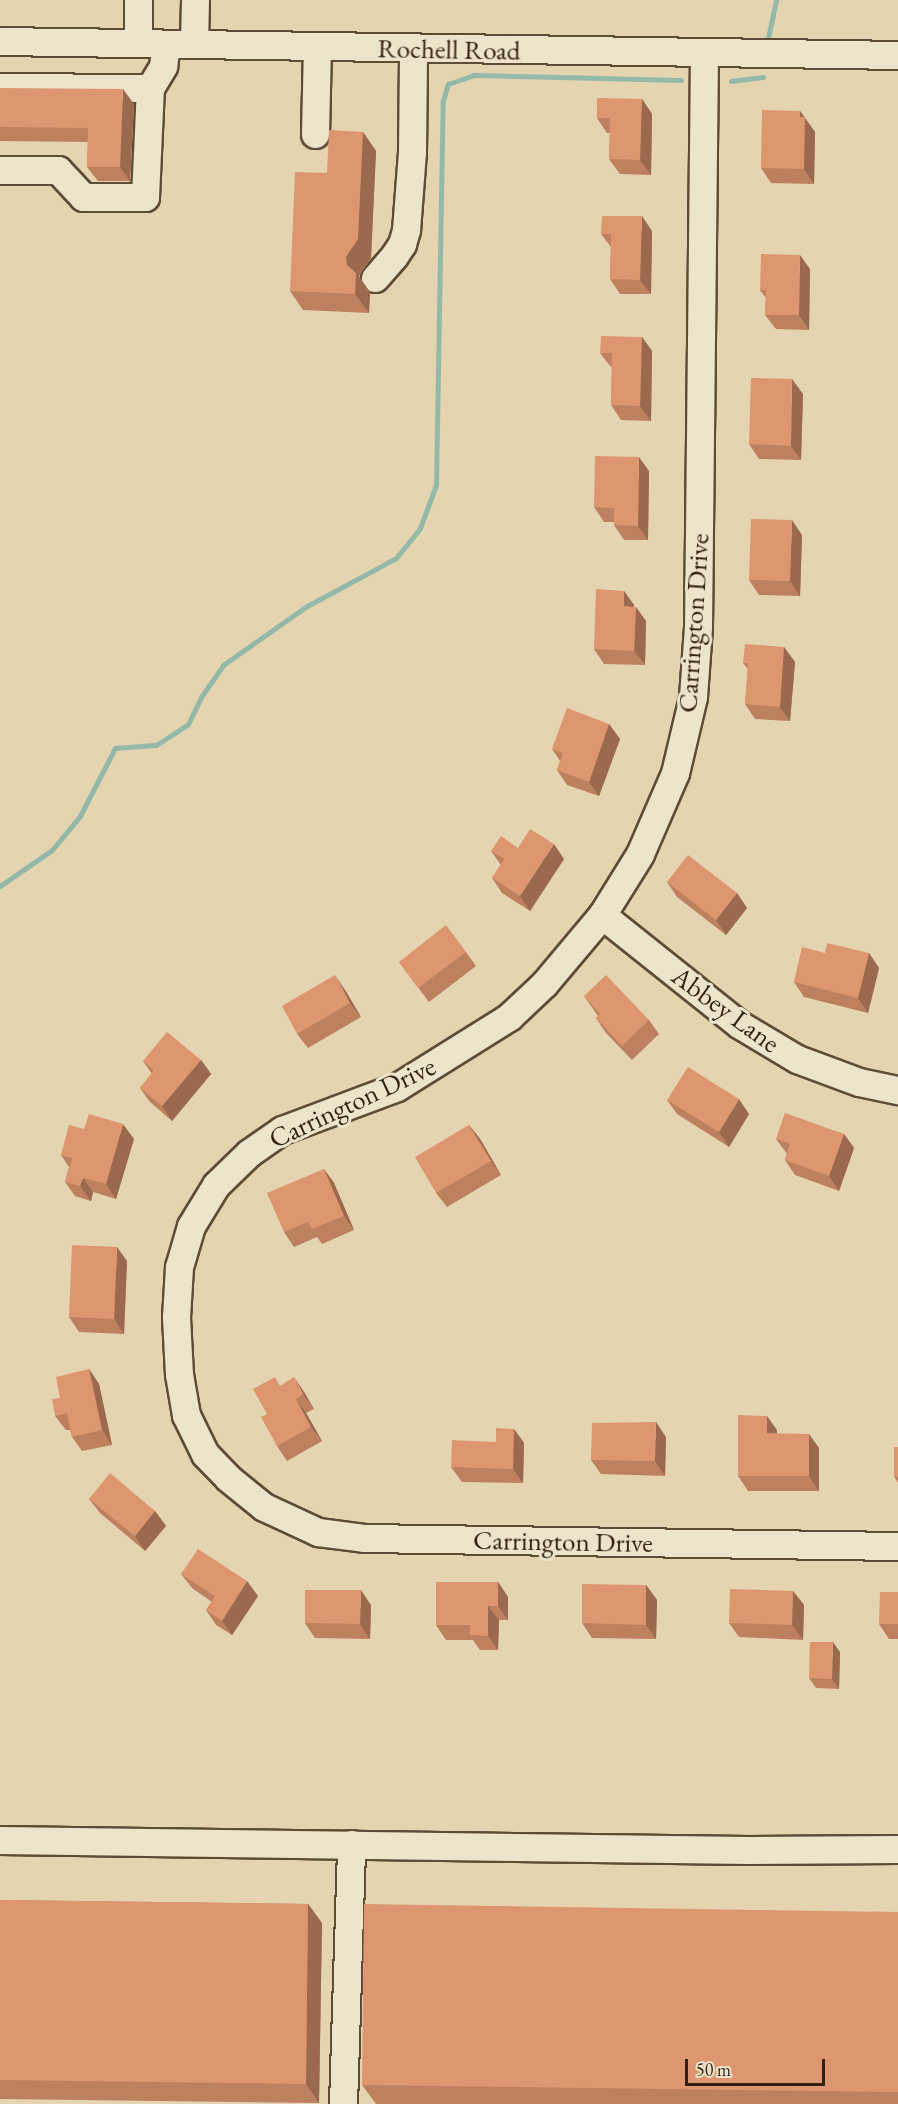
<!DOCTYPE html>
<style>
body{margin:0}
#map{position:relative;width:898px;height:2104px;overflow:hidden;background:#e4d5b0;font-family:"EB Garamond",serif}
div>[style]{position:absolute}
.stream>*{height:5px;margin:-2.5px;padding:0 2.5px;transform-origin:2.5px;border-radius:2.5px;background:#95b9a9}
.roads{filter:drop-shadow(2px 0 #5e4c37) drop-shadow(-2px 0 #5e4c37) drop-shadow(0 2px #5e4c37) drop-shadow(0 -2px #5e4c37)}
.minor>*{height:27px;margin:-13.5px;padding:0 13.5px;transform-origin:13.5px;border-radius:13.5px;background:#ede4cc}
.wall>*{inset:0;background:#be8160}
.shaded-wall>*{inset:0;background:#9b694e}
.building>*{inset:0;background:#dd9670}
span{translate:-50% -50%;white-space:nowrap;text-align:center;line-height:1.15;-webkit-text-stroke:6px #ede4cc;paint-order:stroke}
.street-label{font-size:27px;color:#311f0f}
.scale{position:absolute;left:685px;top:2059px;width:140px;height:27px;box-sizing:border-box;border:3px solid #311f0f;border-top:0;padding-left:8px;font-size:18px;line-height:21px;white-space:nowrap;color:#311f0f;-webkit-text-stroke:4px #ede4cc;paint-order:stroke}
</style>
<div id="map">
<div class="stream">
<i style="left:768px;top:38px;width:39px;rotate:-78deg"></i>
<i style="left:731px;top:81px;width:32px;rotate:-7deg"></i>
<i style="left:0;top:886px;width:63px;rotate:-34.7deg"></i>
<i style="left:52px;top:850px;width:44px;rotate:-50.5deg"></i>
<i style="left:80px;top:816px;width:76px;rotate:-62.8deg"></i>
<i style="left:115px;top:748px;width:41px;rotate:-4.2deg"></i>
<i style="left:156px;top:745px;width:38px;rotate:-33deg"></i>
<i style="left:188px;top:724px;width:30px;rotate:-64deg"></i>
<i style="left:201px;top:697px;width:39px;rotate:-55deg"></i>
<i style="left:223px;top:665px;width:103px;rotate:-35.1deg"></i>
<i style="left:307px;top:606px;width:101px;rotate:-28.3deg"></i>
<i style="left:396px;top:558px;width:38px;rotate:-51deg"></i>
<i style="left:420px;top:528px;width:46px;rotate:-69.6deg"></i>
<i style="left:436px;top:485px;width:384px;rotate:-89deg"></i>
<i style="left:443px;top:101px;width:18px;rotate:-74deg"></i>
<i style="left:448px;top:84px;width:28px;rotate:-19deg"></i>
<i style="left:474px;top:75px;width:207px;rotate:1.4deg"></i>
</div>
<div class="roads">
<div class="minor">
<i style="left:0;top:41px;width:898px;rotate:0.89deg"></i>
<i style="left:138px;top:43px;width:43px;rotate:-90deg"></i>
<i style="left:194px;top:44px;width:44px;rotate:-88.7deg"></i>
<i style="left:704px;top:54px;width:573px;rotate:90.6deg"></i>
<i style="left:698px;top:627px;width:70px;rotate:94.1deg"></i>
<i style="left:693px;top:697px;width:78px;rotate:103.3deg"></i>
<i style="left:675px;top:773px;width:88px;rotate:113.4deg"></i>
<i style="left:640px;top:854px;width:72px;rotate:121.9deg"></i>
<i style="left:602px;top:915px;width:90px;rotate:130deg"></i>
<i style="left:544px;top:984px;width:48px;rotate:136.7deg"></i>
<i style="left:509px;top:1017px;width:132px;rotate:148deg"></i>
<i style="left:397px;top:1087px;width:123px;rotate:159.5deg"></i>
<i style="left:282px;top:1130px;width:40px;rotate:145.1deg"></i>
<i style="left:249px;top:1153px;width:46px;rotate:135.9deg"></i>
<i style="left:216px;top:1185px;width:48px;rotate:121.4deg"></i>
<i style="left:191px;top:1226px;width:43px;rotate:106.3deg"></i>
<i style="left:179px;top:1267px;width:50px;rotate:93.4deg"></i>
<i style="left:176px;top:1317px;width:57px;rotate:87deg"></i>
<i style="left:179px;top:1374px;width:42px;rotate:80.3deg"></i>
<i style="left:186px;top:1415px;width:43px;rotate:64deg"></i>
<i style="left:205px;top:1454px;width:33px;rotate:46deg"></i>
<i style="left:228px;top:1478px;width:46px;rotate:38.9deg"></i>
<i style="left:264px;top:1507px;width:60px;rotate:24.8deg"></i>
<i style="left:318px;top:1532px;width:46px;rotate:7.4deg"></i>
<i style="left:364px;top:1538px;width:534px;rotate:0.86deg"></i>
<i style="left:0;top:87px;width:150px;rotate:0.4deg"></i>
<i style="left:315px;top:134px;width:87px;rotate:-88.7deg"></i>
<i style="left:0;top:170px;width:58px"></i>
<i style="left:58px;top:170px;width:37px;rotate:47deg"></i>
<i style="left:83px;top:197px;width:62px"></i>
<i style="left:145px;top:197px;width:109px;rotate:-87.4deg"></i>
<i style="left:150px;top:88px;width:26px;rotate:-59deg"></i>
<i style="left:163px;top:66px;width:22px;rotate:-82deg"></i>
<i style="left:375px;top:278px;width:29px;rotate:-49deg"></i>
<i style="left:394px;top:256px;width:14px;rotate:-56deg"></i>
<i style="left:402px;top:244px;width:15px;rotate:-74deg"></i>
<i style="left:406px;top:230px;width:78px;rotate:-85.6deg"></i>
<i style="left:412px;top:152px;width:104px;rotate:-89.4deg"></i>
<i style="left:602px;top:915px;width:176px;rotate:38.6deg"></i>
<i style="left:740px;top:1025px;width:66px;rotate:30.8deg"></i>
<i style="left:797px;top:1059px;width:66px;rotate:20.4deg"></i>
<i style="left:859px;top:1082px;width:40px;rotate:12deg"></i>
<i style="left:0;top:1840px;width:748px;rotate:0.77deg"></i>
<i style="left:748px;top:1850px;width:150px;rotate:-0.4deg"></i>
<i style="left:343px;top:2104px;width:260px;rotate:-88.2deg"></i>
</div>
</div>
<div class="wall">
<i style="clip-path:polygon(0 88px,134px 104px,130px 181px,98px 181px,87px 167px,88px 142px,0 141px)"></i>
<i style="clip-path:polygon(642px 99px,652px 114px,651px 175px,620px 174px,609px 159px,610px 133px,607px 133px,597px 118px)"></i>
<i style="clip-path:polygon(800px 111px,815px 132px,814px 184px,771px 183px,761px 168px)"></i>
<i style="clip-path:polygon(363px 132px,376px 151px,371px 258px,359px 276px,360px 278px,370px 292px,369px 313px,303px 310px,290px 291px,327px 173px)"></i>
<i style="clip-path:polygon(652px 231px,651px 294px,620px 294px,610px 279px,611px 247px,601px 234px)"></i>
<i style="clip-path:polygon(810px 269px,809px 330px,776px 329px,765px 315px,766px 298px,760px 290px)"></i>
<i style="clip-path:polygon(642px 337px,652px 351px,651px 421px,621px 420px,611px 405px,612px 367px,611px 367px,600px 353px)"></i>
<i style="clip-path:polygon(803px 394px,801px 460px,759px 459px,749px 444px)"></i>
<i style="clip-path:polygon(649px 471px,648px 540px,624px 540px,614px 525px,614px 522px,604px 522px,594px 507px)"></i>
<i style="clip-path:polygon(802px 535px,800px 596px,759px 595px,749px 580px)"></i>
<i style="clip-path:polygon(624px 591px,634px 605px,634px 607px,646px 621px,645px 665px,604px 664px,594px 649px)"></i>
<i style="clip-path:polygon(784px 647px,795px 662px,790px 721px,755px 719px,745px 704px,748px 669px,743px 663px)"></i>
<i style="clip-path:polygon(609px 724px,620px 739px,599px 796px,567px 785px,557px 770px,560px 761px,552px 749px)"></i>
<i style="clip-path:polygon(491px 851px,564px 859px,530px 911px,502px 893px,492px 878px,501px 865px)"></i>
<i style="clip-path:polygon(667px 882px,737px 893px,747px 908px,726px 935px,677px 897px)"></i>
<i style="clip-path:polygon(466px 952px,476px 966px,429px 1002px,399px 962px)"></i>
<i style="clip-path:polygon(825px 953px,869px 953px,879px 968px,868px 1013px,804px 997px,794px 982px)"></i>
<i style="clip-path:polygon(345px 990px,361px 1017px,308px 1048px,297px 1034px)"></i>
<i style="clip-path:polygon(584px 996px,649px 1020px,659px 1034px,632px 1060px,606px 1033px,596px 1018px,598px 1016px)"></i>
<i style="clip-path:polygon(201px 1060px,211px 1074px,172px 1121px,150px 1102px,140px 1088px,152px 1074px,143px 1061px)"></i>
<i style="clip-path:polygon(667px 1100px,749px 1114px,729px 1147px,677px 1114px)"></i>
<i style="clip-path:polygon(469px 1125px,480px 1139px,501px 1175px,447px 1207px,436px 1193px)"></i>
<i style="clip-path:polygon(84px 1129px,134px 1139px,116px 1199px,93px 1192px,91px 1201px,75px 1196px,65px 1182px,69px 1167px,61px 1155px)"></i>
<i style="clip-path:polygon(844px 1134px,854px 1148px,839px 1191px,795px 1175px,785px 1160px,787px 1154px,776px 1139px)"></i>
<i style="clip-path:polygon(324px 1169px,334px 1183px,354px 1230px,322px 1244px,317px 1237px,294px 1247px,284px 1232px)"></i>
<i style="clip-path:polygon(127px 1261px,124px 1334px,79px 1332px,69px 1317px)"></i>
<i style="clip-path:polygon(89px 1369px,99px 1384px,112px 1445px,82px 1451px,72px 1437px,70px 1430px,66px 1430px,55px 1416px,60px 1398px)"></i>
<i style="clip-path:polygon(281px 1385px,304px 1392px,314px 1409px,306px 1413px,322px 1441px,287px 1461px,277px 1446px,267px 1414px)"></i>
<i style="clip-path:polygon(514px 1429px,524px 1443px,523px 1483px,462px 1482px,451px 1467px,496px 1442px)"></i>
<i style="clip-path:polygon(777px 1430px,777px 1434px,819px 1448px,819px 1491px,748px 1491px,738px 1476px)"></i>
<i style="clip-path:polygon(666px 1437px,665px 1476px,601px 1474px,591px 1460px)"></i>
<i style="clip-path:polygon(898px 1447px,898px 1483px,894px 1476px)"></i>
<i style="clip-path:polygon(89px 1499px,155px 1511px,166px 1526px,145px 1551px,100px 1513px)"></i>
<i style="clip-path:polygon(181px 1574px,258px 1596px,232px 1635px,216px 1625px,206px 1610px,212px 1602px,192px 1588px)"></i>
<i style="clip-path:polygon(498px 1582px,508px 1597px,508px 1620px,499px 1620px,498px 1650px,480px 1650px,473px 1640px,446px 1640px,436px 1625px)"></i>
<i style="clip-path:polygon(646px 1585px,657px 1600px,656px 1639px,592px 1638px,582px 1623px)"></i>
<i style="clip-path:polygon(793px 1591px,804px 1605px,803px 1640px,739px 1637px,729px 1623px)"></i>
<i style="clip-path:polygon(898px 1592px,898px 1639px,889px 1639px,879px 1624px)"></i>
<i style="clip-path:polygon(371px 1605px,370px 1639px,315px 1638px,305px 1623px)"></i>
<i style="clip-path:polygon(840px 1652px,839px 1689px,816px 1688px,809px 1678px)"></i>
<i style="clip-path:polygon(0 1900px,308px 1904px,322px 1923px,319px 2103px,0 2099px)"></i>
<i style="clip-path:polygon(898px 1912px,898px 2104px,376px 2104px,362px 2085px)"></i>
</div>
<div class="shaded-wall">
<i style="clip-path:polygon(123px 89px,134px 104px,130px 181px,120px 167px)"></i>
<i style="clip-path:polygon(642px 99px,652px 114px,651px 175px,640px 160px)"></i>
<i style="clip-path:polygon(800px 111px,815px 132px,814px 184px,804px 169px)"></i>
<i style="clip-path:polygon(363px 132px,376px 151px,371px 258px,359px 276px,360px 278px,370px 292px,369px 313px,355px 294px,347px 265px,346px 257px)"></i>
<i style="clip-path:polygon(642px 216px,652px 231px,651px 294px,640px 280px)"></i>
<i style="clip-path:polygon(800px 255px,810px 269px,809px 330px,799px 315px)"></i>
<i style="clip-path:polygon(642px 337px,652px 351px,651px 421px,640px 406px)"></i>
<i style="clip-path:polygon(792px 379px,803px 394px,801px 460px,791px 446px)"></i>
<i style="clip-path:polygon(639px 457px,649px 471px,648px 540px,638px 526px)"></i>
<i style="clip-path:polygon(792px 520px,802px 535px,800px 596px,790px 581px)"></i>
<i style="clip-path:polygon(624px 591px,634px 605px,634px 621px,624px 606px)"></i>
<i style="clip-path:polygon(636px 607px,646px 621px,645px 665px,634px 651px)"></i>
<i style="clip-path:polygon(784px 647px,795px 662px,790px 721px,780px 707px)"></i>
<i style="clip-path:polygon(609px 724px,620px 739px,599px 796px,589px 782px)"></i>
<i style="clip-path:polygon(554px 844px,564px 859px,530px 911px,520px 896px)"></i>
<i style="clip-path:polygon(737px 893px,747px 908px,726px 935px,716px 920px)"></i>
<i style="clip-path:polygon(869px 953px,879px 968px,868px 1013px,858px 998px)"></i>
<i style="clip-path:polygon(335px 975px,345px 990px,361px 1017px,350px 1003px)"></i>
<i style="clip-path:polygon(201px 1060px,211px 1074px,172px 1121px,162px 1106px)"></i>
<i style="clip-path:polygon(739px 1099px,749px 1114px,729px 1147px,719px 1132px)"></i>
<i style="clip-path:polygon(123px 1124px,134px 1139px,116px 1199px,106px 1184px)"></i>
<i style="clip-path:polygon(469px 1125px,480px 1139px,501px 1175px,491px 1161px)"></i>
<i style="clip-path:polygon(844px 1134px,854px 1148px,839px 1191px,829px 1176px)"></i>
<i style="clip-path:polygon(324px 1169px,334px 1183px,354px 1230px,344px 1216px)"></i>
<i style="clip-path:polygon(83px 1178px,93px 1192px,91px 1201px,80px 1186px)"></i>
<i style="clip-path:polygon(117px 1247px,127px 1261px,124px 1334px,114px 1319px)"></i>
<i style="clip-path:polygon(89px 1369px,99px 1384px,112px 1445px,102px 1430px)"></i>
<i style="clip-path:polygon(294px 1377px,304px 1392px,314px 1409px,303px 1394px)"></i>
<i style="clip-path:polygon(296px 1399px,306px 1413px,322px 1441px,311px 1427px)"></i>
<i style="clip-path:polygon(767px 1416px,777px 1430px,777px 1448px,767px 1433px)"></i>
<i style="clip-path:polygon(656px 1422px,666px 1437px,665px 1476px,655px 1461px)"></i>
<i style="clip-path:polygon(514px 1429px,524px 1443px,523px 1483px,513px 1469px)"></i>
<i style="clip-path:polygon(809px 1434px,819px 1448px,819px 1491px,809px 1476px)"></i>
<i style="clip-path:polygon(155px 1511px,166px 1526px,145px 1551px,135px 1536px)"></i>
<i style="clip-path:polygon(247px 1581px,258px 1596px,232px 1635px,222px 1621px)"></i>
<i style="clip-path:polygon(498px 1582px,508px 1597px,508px 1620px,498px 1606px)"></i>
<i style="clip-path:polygon(646px 1585px,657px 1600px,656px 1639px,646px 1625px)"></i>
<i style="clip-path:polygon(361px 1590px,371px 1605px,370px 1639px,360px 1624px)"></i>
<i style="clip-path:polygon(793px 1591px,804px 1605px,803px 1640px,792px 1625px)"></i>
<i style="clip-path:polygon(488px 1606px,499px 1620px,498px 1650px,488px 1636px)"></i>
<i style="clip-path:polygon(833px 1642px,840px 1652px,839px 1689px,832px 1679px)"></i>
<i style="clip-path:polygon(308px 1904px,322px 1923px,319px 2103px,306px 2084px)"></i>
</div>
<div class="building">
<i style="clip-path:polygon(0 88px,123px 89px,120px 167px,87px 167px,88px 128px,0 127px)"></i>
<i style="clip-path:polygon(597px 98px,642px 99px,640px 160px,609px 159px,610px 118px,597px 118px)"></i>
<i style="clip-path:polygon(762px 110px,800px 111px,800px 117px,805px 117px,804px 169px,761px 168px)"></i>
<i style="clip-path:polygon(329px 130px,363px 132px,358px 239px,346px 257px,347px 265px,356px 273px,355px 294px,290px 291px,295px 172px,327px 173px)"></i>
<i style="clip-path:polygon(602px 216px,642px 216px,640px 280px,610px 279px,611px 234px,601px 234px)"></i>
<i style="clip-path:polygon(761px 254px,800px 255px,799px 315px,765px 315px,766px 290px,760px 290px)"></i>
<i style="clip-path:polygon(601px 336px,642px 337px,640px 406px,611px 405px,612px 353px,600px 353px)"></i>
<i style="clip-path:polygon(751px 378px,792px 379px,791px 446px,749px 444px)"></i>
<i style="clip-path:polygon(595px 456px,639px 457px,638px 526px,614px 525px,614px 508px,594px 507px)"></i>
<i style="clip-path:polygon(751px 519px,792px 520px,790px 581px,749px 580px)"></i>
<i style="clip-path:polygon(596px 589px,624px 591px,624px 606px,636px 607px,634px 651px,594px 649px)"></i>
<i style="clip-path:polygon(745px 644px,784px 647px,780px 707px,745px 704px,748px 663px,743px 663px)"></i>
<i style="clip-path:polygon(567px 708px,609px 724px,589px 782px,557px 770px,563px 753px,552px 749px)"></i>
<i style="clip-path:polygon(530px 829px,554px 844px,520px 896px,492px 878px,504px 859px,491px 851px,501px 836px,518px 848px)"></i>
<i style="clip-path:polygon(688px 855px,737px 893px,716px 920px,667px 882px)"></i>
<i style="clip-path:polygon(446px 925px,466px 952px,418px 988px,399px 962px)"></i>
<i style="clip-path:polygon(827px 943px,869px 953px,858px 998px,794px 982px,802px 947px,825px 953px)"></i>
<i style="clip-path:polygon(335px 975px,350px 1003px,297px 1034px,282px 1006px)"></i>
<i style="clip-path:polygon(606px 975px,649px 1020px,622px 1046px,596px 1018px,600px 1014px,584px 996px)"></i>
<i style="clip-path:polygon(167px 1032px,201px 1060px,162px 1106px,140px 1088px,154px 1070px,143px 1061px)"></i>
<i style="clip-path:polygon(688px 1067px,739px 1099px,719px 1132px,667px 1100px)"></i>
<i style="clip-path:polygon(785px 1113px,844px 1134px,829px 1176px,785px 1160px,790px 1144px,776px 1139px)"></i>
<i style="clip-path:polygon(89px 1114px,123px 1124px,106px 1184px,83px 1178px,80px 1186px,65px 1182px,72px 1158px,61px 1155px,69px 1125px,84px 1129px)"></i>
<i style="clip-path:polygon(469px 1125px,491px 1161px,436px 1193px,415px 1157px)"></i>
<i style="clip-path:polygon(324px 1169px,344px 1216px,312px 1229px,308px 1222px,284px 1232px,267px 1193px)"></i>
<i style="clip-path:polygon(72px 1245px,117px 1247px,114px 1319px,69px 1317px)"></i>
<i style="clip-path:polygon(89px 1369px,102px 1430px,72px 1437px,67px 1413px,55px 1416px,52px 1399px,60px 1398px,56px 1377px)"></i>
<i style="clip-path:polygon(275px 1377px,280px 1386px,294px 1377px,303px 1394px,296px 1399px,311px 1427px,277px 1446px,261px 1417px,267px 1414px,253px 1389px)"></i>
<i style="clip-path:polygon(738px 1415px,767px 1416px,767px 1433px,809px 1434px,809px 1476px,738px 1476px)"></i>
<i style="clip-path:polygon(656px 1422px,655px 1461px,591px 1460px,592px 1423px)"></i>
<i style="clip-path:polygon(496px 1428px,514px 1429px,513px 1469px,451px 1467px,452px 1440px,496px 1442px)"></i>
<i style="clip-path:polygon(894px 1447px,898px 1447px,898px 1477px,894px 1476px)"></i>
<i style="clip-path:polygon(110px 1473px,155px 1511px,135px 1536px,89px 1499px)"></i>
<i style="clip-path:polygon(198px 1549px,247px 1581px,222px 1621px,206px 1610px,215px 1596px,181px 1574px)"></i>
<i style="clip-path:polygon(436px 1582px,498px 1582px,498px 1606px,488px 1606px,488px 1636px,470px 1635px,470px 1625px,436px 1625px)"></i>
<i style="clip-path:polygon(582px 1584px,646px 1585px,646px 1625px,582px 1623px)"></i>
<i style="clip-path:polygon(730px 1589px,793px 1591px,792px 1625px,729px 1623px)"></i>
<i style="clip-path:polygon(305px 1590px,361px 1590px,360px 1624px,305px 1623px)"></i>
<i style="clip-path:polygon(880px 1592px,898px 1592px,898px 1624px,879px 1624px)"></i>
<i style="clip-path:polygon(810px 1642px,833px 1642px,832px 1679px,809px 1678px)"></i>
<i style="clip-path:polygon(0 1900px,308px 1904px,306px 2084px,0 2080px)"></i>
<i style="clip-path:polygon(364px 1904px,898px 1912px,898px 2092px,362px 2085px)"></i>
</div>
<div class="street-label">
<span style="left:449px;top:49px;rotate:1deg">Rochell Road</span>
<span style="left:693px;top:623px;rotate:-86deg">Carrington Drive</span>
<span style="left:726px;top:1009px;rotate:36deg">Abbey Lane</span>
<span style="left:352px;top:1102px;rotate:-25deg">Carrington Drive</span>
<span style="left:563px;top:1541px;rotate:1deg">Carrington Drive</span>
</div>
<div class="scale">50 m</div>
</div>
